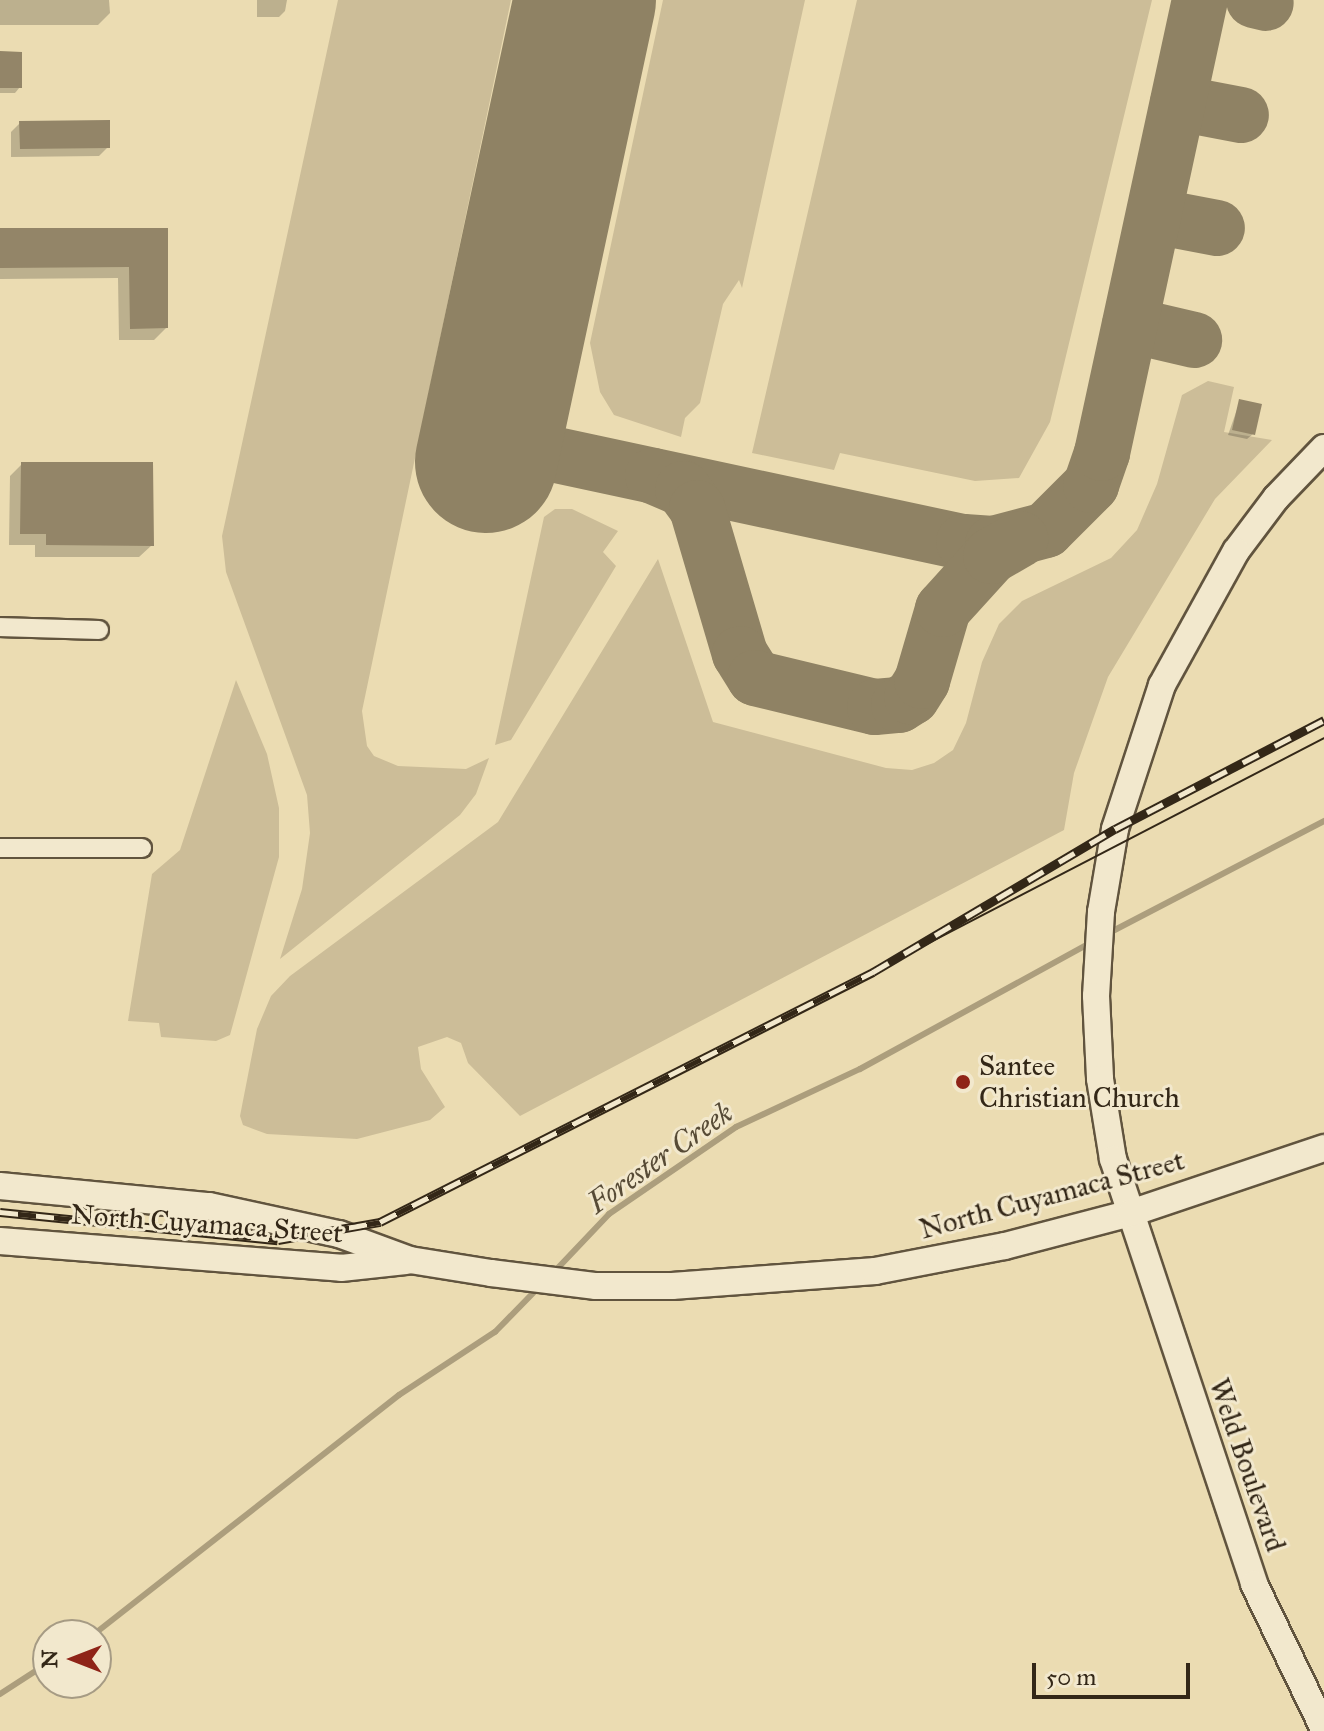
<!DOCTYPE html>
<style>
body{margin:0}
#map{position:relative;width:1324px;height:1731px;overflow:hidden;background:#ebdcb2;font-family:"IM FELL Great Primer",serif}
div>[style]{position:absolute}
.green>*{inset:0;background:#ccbd98}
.shadow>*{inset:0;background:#0003}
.stream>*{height:6px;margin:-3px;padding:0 3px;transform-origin:3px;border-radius:3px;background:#ac9e7d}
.taxiway>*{height:56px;margin:-28px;padding:0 28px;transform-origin:28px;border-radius:28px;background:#8f8264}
.runway>*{height:142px;margin:-71px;padding:0 71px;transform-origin:71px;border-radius:71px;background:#8f8264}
.building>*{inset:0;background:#938568}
.roads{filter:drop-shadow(2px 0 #61543e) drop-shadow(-2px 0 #61543e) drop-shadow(0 2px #61543e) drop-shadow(0 -2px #61543e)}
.street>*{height:18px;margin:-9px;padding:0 9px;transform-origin:9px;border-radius:9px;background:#f2e8cd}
.secondary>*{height:26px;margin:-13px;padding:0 13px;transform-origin:13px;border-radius:13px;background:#f2e8cd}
.tram>*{height:2px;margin:-1px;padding:0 1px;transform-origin:1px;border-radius:1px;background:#332717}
.rail>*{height:9px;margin-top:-4.5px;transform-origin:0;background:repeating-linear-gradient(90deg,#f2e8cd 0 18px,#332717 0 36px);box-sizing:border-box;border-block:2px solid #332717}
.dots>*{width:22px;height:22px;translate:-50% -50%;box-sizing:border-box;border:4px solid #f2e8cd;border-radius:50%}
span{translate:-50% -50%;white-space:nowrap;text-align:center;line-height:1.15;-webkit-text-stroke:6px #f2e8cd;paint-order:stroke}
.poi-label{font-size:28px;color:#332717}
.left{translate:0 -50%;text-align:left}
.street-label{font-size:28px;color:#332717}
.water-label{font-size:30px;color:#574b36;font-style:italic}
.north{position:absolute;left:32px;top:1619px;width:80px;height:80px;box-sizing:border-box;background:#f2e8cd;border:2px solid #a69b84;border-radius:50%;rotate:270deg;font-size:22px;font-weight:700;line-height:32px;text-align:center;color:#332717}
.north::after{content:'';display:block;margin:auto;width:28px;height:36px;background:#8f2418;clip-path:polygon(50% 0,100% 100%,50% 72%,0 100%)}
.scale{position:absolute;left:1032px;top:1663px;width:158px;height:36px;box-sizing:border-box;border:4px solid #332717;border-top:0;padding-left:10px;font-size:24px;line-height:28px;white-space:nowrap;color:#332717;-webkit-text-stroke:6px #f2e8cd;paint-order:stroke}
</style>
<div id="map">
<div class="green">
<i style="clip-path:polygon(338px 0,511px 0,362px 711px,367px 746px,374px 756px,398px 766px,466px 769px,489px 758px,476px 794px,460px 815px,280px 959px,302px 889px,310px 833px,307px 795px,226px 572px,222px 536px)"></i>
<i style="clip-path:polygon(663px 0,805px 0,742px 288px,739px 280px,723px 304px,700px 403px,685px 418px,681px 437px,614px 415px,600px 392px,590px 343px)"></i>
<i style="clip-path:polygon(857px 0,1152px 0,1050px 422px,1019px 478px,975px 481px,840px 453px,834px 470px,752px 453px)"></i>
<i style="clip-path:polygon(1208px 381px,1234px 387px,1224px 432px,1272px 440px,1215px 499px,1108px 677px,1074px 773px,1064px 830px,520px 1116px,468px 1063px,461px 1043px,447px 1037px,418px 1047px,421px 1069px,445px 1107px,430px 1120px,357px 1139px,267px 1134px,243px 1125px,240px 1116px,257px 1029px,271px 996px,290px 976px,498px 822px,658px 559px,713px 722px,886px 768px,912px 770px,934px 763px,953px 750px,966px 723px,982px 662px,999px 624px,1022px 601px,1111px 558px,1137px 530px,1157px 484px,1182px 395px)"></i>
<i style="clip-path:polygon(555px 509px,572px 509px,618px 531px,603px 552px,616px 566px,511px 740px,495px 745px,544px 517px)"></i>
<i style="clip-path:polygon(236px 680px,267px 754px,279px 808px,279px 857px,230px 1035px,216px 1041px,161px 1037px,159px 1023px,128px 1021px,152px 874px,180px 850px)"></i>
</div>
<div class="shadow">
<i style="clip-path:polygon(0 0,109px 0,110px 13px,98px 25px,0 25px)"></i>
<i style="clip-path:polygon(257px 0,287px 0,285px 11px,279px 17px,257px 17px)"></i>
<i style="clip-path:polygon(0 53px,20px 87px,15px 93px,0 93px)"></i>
<i style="clip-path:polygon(20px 123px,108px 147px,99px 156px,11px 157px,11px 132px)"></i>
<i style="clip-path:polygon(0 230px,166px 230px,166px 328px,154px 340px,119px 340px,118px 278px,0 279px)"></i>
<i style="clip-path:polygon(1240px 401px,1253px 434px,1247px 439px,1228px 435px)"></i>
<i style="clip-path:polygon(22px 464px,152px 545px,139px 557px,35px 557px,35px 545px,9px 545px,10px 476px)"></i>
</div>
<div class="stream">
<i style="left:1107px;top:934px;width:245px;rotate:-27.5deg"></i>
<i style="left:554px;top:1272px;width:80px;rotate:-46.5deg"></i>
<i style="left:609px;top:1214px;width:154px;rotate:-34.4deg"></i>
<i style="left:736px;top:1127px;width:137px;rotate:-25.1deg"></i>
<i style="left:860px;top:1069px;width:262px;rotate:-28.7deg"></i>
<i style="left:93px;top:1635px;width:389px;rotate:-38.1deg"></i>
<i style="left:399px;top:1395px;width:115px;rotate:-33.3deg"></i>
<i style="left:495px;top:1332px;width:62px;rotate:-45.7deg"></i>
<i style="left:0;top:1694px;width:57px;rotate:-32.9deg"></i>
</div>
<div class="taxiway">
<i style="left:1254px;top:0;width:12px;rotate:14deg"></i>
<i style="left:1178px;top:103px;width:64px;rotate:10.8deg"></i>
<i style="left:1154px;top:216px;width:64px;rotate:10.8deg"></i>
<i style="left:1130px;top:325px;width:66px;rotate:13.2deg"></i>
<i style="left:491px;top:441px;width:484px;rotate:12.1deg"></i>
<i style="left:964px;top:542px;width:29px;rotate:4deg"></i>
<i style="left:993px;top:544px;width:55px;rotate:-14.8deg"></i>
<i style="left:1046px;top:530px;width:64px;rotate:-45deg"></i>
<i style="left:1091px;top:485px;width:34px;rotate:-71deg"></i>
<i style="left:1102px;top:453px;width:463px;rotate:-77.8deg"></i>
<i style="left:653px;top:476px;width:33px;rotate:23deg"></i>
<i style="left:683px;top:489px;width:24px;rotate:54deg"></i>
<i style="left:697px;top:508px;width:152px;rotate:73.6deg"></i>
<i style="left:740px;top:654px;width:28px;rotate:58deg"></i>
<i style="left:755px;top:678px;width:123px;rotate:13.6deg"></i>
<i style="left:875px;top:707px;width:24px;rotate:-5deg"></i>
<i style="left:899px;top:705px;width:15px;rotate:-32deg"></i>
<i style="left:912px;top:697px;width:19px;rotate:-58deg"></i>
<i style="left:922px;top:681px;width:75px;rotate:-73.7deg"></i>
<i style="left:943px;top:609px;width:72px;rotate:-47.8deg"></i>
<i style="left:991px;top:556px;width:34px;rotate:-30deg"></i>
</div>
<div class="runway">
<i style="left:486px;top:462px;width:472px;rotate:-77.9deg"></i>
</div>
<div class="building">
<i style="clip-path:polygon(0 51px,22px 52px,22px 88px,0 88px)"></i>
<i style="clip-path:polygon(110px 120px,110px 148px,20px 149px,19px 121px)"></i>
<i style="clip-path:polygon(0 228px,168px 228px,168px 328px,130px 329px,129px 267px,0 268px)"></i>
<i style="clip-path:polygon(1239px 399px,1262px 404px,1255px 435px,1232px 430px)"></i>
<i style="clip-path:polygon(21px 462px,153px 462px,154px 546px,46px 545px,46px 534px,20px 534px)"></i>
</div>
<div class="roads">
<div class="street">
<i style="left:0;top:627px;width:99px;rotate:1.7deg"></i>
<i style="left:0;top:848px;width:142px"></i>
</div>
<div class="secondary">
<i style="left:1324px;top:448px;width:69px;rotate:133.8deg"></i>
<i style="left:1276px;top:498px;width:66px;rotate:127deg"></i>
<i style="left:1236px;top:551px;width:153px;rotate:118.9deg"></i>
<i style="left:1162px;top:685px;width:151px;rotate:108.1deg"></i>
<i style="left:1115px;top:829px;width:84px;rotate:99.6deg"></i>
<i style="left:1101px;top:912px;width:84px;rotate:93.4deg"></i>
<i style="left:1096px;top:996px;width:83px;rotate:87.2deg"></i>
<i style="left:1100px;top:1079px;width:81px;rotate:80.8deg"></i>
<i style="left:1113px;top:1159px;width:448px;rotate:71.6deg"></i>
<i style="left:1254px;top:1584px;width:161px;rotate:64.2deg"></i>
<i style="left:0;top:1186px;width:210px;rotate:5.5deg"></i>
<i style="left:209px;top:1206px;width:133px;rotate:12.2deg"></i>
<i style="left:339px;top:1234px;width:76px;rotate:20.1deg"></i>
<i style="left:410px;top:1260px;width:82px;rotate:9.1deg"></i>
<i style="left:491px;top:1273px;width:106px;rotate:7.1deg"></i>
<i style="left:596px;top:1286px;width:76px"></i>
<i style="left:672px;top:1286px;width:204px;rotate:-4.2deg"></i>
<i style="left:875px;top:1271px;width:132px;rotate:-10.9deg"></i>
<i style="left:1005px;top:1246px;width:130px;rotate:-14.7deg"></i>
<i style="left:1131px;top:1213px;width:204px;rotate:-18.6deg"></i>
<i style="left:0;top:1241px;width:342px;rotate:4.5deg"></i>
<i style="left:341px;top:1268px;width:65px;rotate:-6.1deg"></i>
</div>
</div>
<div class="tram">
<i style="left:873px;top:972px;width:508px;rotate:-27.42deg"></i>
</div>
<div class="rail">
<i style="left:0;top:1212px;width:279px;rotate:5.8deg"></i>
<i style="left:278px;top:1240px;width:104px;rotate:-10deg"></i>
<i style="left:380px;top:1222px;width:553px;rotate:-26.89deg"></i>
<i style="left:873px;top:972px;width:281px;rotate:-30.6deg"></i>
<i style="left:1115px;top:829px;width:236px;rotate:-27.5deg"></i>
</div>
<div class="dots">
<i style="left:963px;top:1082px;background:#8f2418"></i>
</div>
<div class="poi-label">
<span class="left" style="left:979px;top:1082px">Santee<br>Christian Church</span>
</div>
<div class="street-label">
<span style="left:1052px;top:1195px;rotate:-15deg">North Cuyamaca Street</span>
<span style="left:207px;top:1224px;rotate:4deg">North Cuyamaca Street</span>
<span style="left:1247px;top:1465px;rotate:71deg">Weld Boulevard</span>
</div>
<div class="water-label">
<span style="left:660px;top:1158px;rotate:-35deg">Forester Creek</span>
</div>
<div class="north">N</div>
<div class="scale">50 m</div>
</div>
